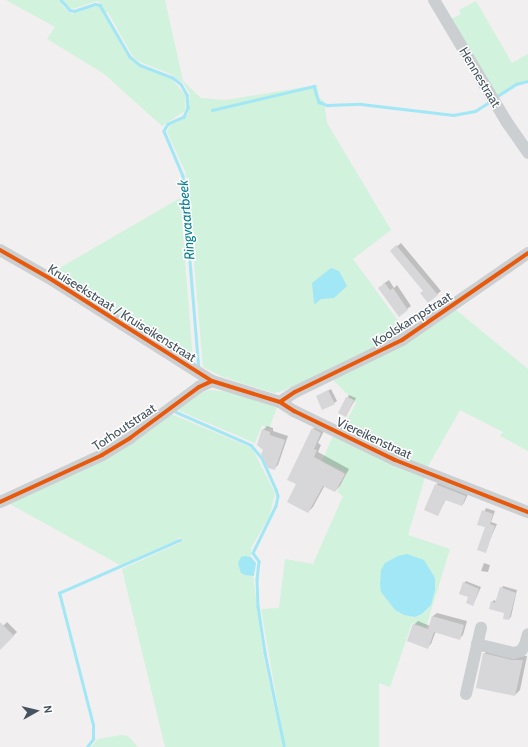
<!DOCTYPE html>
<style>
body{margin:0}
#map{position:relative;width:528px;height:747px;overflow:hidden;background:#f1efef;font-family:Cabin,sans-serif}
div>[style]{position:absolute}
.green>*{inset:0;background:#d1f2dc}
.water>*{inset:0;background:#a1e7f5}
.shadow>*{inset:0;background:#0003}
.stream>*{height:2.5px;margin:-1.25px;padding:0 1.25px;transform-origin:1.25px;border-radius:1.25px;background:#a1e7f5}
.building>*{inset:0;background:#d7d7d9}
.minor>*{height:12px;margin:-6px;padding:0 6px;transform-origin:6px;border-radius:6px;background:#cbcfd1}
.cycleway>*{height:4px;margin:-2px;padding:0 2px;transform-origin:2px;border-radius:2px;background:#e8590c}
span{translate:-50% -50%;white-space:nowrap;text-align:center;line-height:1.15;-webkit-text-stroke:3px #fff;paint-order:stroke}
.street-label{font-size:13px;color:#44535f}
.water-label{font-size:14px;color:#037e95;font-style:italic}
.north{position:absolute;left:16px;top:691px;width:40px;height:40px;-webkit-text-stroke:3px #fff;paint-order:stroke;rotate:82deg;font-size:11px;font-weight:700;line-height:16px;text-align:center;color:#44535f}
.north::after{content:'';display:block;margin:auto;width:14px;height:18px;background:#44535f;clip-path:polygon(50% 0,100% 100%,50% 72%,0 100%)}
</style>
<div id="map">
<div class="green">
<i style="clip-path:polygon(6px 0,59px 0,64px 8px,72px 14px,90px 8px,99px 6px,101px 9px,103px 7px,98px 1px,72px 9px,66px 6px,63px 0,165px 0,183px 81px,201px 98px,226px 100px,317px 85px,319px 98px,324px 101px,327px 123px,391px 230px,353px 259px,407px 333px,351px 362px,282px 391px,274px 393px,241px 383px,221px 376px,203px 367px,187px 181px,185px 171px,167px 132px,170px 125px,184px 119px,188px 114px,190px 94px,183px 82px,178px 80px,173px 75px,138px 61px,133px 57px,108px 12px,104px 14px,129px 59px,140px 67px,171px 78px,185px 95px,185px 111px,162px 126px,103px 73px,47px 39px,55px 27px)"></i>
<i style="clip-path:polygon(476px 1px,512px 63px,528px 54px,528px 80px,497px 97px,451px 19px,461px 14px,459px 10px)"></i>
<i style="clip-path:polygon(180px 198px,193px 361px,51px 273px)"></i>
<i style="clip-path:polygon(455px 309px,528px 369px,528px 451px,500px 436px,503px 432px,460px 410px,427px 468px,342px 430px,356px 403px,332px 379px)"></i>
<i style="clip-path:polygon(210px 390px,232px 392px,277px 407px,269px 429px,262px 425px,255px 443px,175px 409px,198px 393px)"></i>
<i style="clip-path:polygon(171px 414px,252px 448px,275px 493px,270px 515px,251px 548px,251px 556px,245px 558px,253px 575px,263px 654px,283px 747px,165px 747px,122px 569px,182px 542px,182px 539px,179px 537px,177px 540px,120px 565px,8px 503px)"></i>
<i style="clip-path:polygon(evenodd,333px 436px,425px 477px,408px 535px,450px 549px,426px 627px,412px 623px,390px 687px,379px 683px,379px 747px,285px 747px,261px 609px,279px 608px,285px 559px,313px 564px,343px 496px,337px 492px,347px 473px,322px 461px,333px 436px,380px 577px,431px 605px,422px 614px,415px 617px,404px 615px,395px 610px,381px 592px,380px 577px)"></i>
<i style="clip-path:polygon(121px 735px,128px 736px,138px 747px,91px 747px,98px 739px)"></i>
</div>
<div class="water">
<i style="clip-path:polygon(331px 268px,339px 271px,347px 286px,334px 298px,321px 299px,315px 304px,314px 303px,312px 283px)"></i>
<i style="clip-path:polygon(407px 554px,424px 560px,435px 578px,435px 590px,431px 605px,422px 614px,415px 617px,404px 615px,395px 610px,381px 592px,380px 584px,381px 570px,385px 563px,398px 556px)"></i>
<i style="clip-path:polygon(245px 556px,251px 557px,256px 563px,254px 576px,245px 575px,241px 573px,238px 563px,241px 557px)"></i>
</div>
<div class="shadow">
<i style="clip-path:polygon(401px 243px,441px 291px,428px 302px,424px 290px,395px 248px)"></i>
<i style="clip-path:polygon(389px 280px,394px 288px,397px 285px,411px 306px,399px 315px,383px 284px)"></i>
<i style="clip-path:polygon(331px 389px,337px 401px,334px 403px,317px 397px)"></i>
<i style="clip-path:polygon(349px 395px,356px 398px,346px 416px,339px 413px)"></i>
<i style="clip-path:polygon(318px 424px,326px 427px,318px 443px,321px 445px,318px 452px,349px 469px,340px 486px,335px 491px,325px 485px,313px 507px,308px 512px,298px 484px,313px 429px)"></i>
<i style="clip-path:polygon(267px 426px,273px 428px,273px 431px,288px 436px,278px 465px,274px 469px,264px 450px,263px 430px)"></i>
<i style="clip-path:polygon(438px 482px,468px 494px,464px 503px,462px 505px,446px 499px,438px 515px,425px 510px)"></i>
<i style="clip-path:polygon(486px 508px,495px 511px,491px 522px,497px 524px,485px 551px,487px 527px,478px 524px)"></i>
<i style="clip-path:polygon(484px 563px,490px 565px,488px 572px,481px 571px)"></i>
<i style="clip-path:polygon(466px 581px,481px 587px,473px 605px,464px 583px)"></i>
<i style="clip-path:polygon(503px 586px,517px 590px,511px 617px,509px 619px,505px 612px,492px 602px,494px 600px,496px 601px)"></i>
<i style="clip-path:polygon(437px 613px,467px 621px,463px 635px,460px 638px,436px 631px,431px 644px,428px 647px,414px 625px,418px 621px,430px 626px,433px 616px)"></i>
<i style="clip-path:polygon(7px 622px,17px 632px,0 649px,0 629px)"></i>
<i style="clip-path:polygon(489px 649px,518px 656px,527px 656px,520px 690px,515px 695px,484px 654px)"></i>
</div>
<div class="stream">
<i style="left:61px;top:0;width:13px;rotate:48deg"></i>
<i style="left:70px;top:10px;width:4px;rotate:14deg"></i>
<i style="left:74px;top:11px;width:22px;rotate:-18deg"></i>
<i style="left:95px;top:4px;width:5px;rotate:11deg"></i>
<i style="left:100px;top:5px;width:60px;rotate:60deg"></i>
<i style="left:130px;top:57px;width:13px;rotate:39deg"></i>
<i style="left:140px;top:65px;width:34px;rotate:21deg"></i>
<i style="left:172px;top:77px;width:11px;rotate:38deg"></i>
<i style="left:181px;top:84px;width:13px;rotate:61deg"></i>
<i style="left:187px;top:95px;width:13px;rotate:86deg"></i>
<i style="left:188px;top:108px;width:10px;rotate:114deg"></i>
<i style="left:184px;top:117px;width:17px;rotate:156deg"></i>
<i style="left:168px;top:124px;width:8px;rotate:120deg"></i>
<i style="left:164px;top:131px;width:49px;rotate:67.1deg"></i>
<i style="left:183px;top:176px;width:194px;rotate:85.3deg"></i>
<i style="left:496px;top:97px;width:24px;rotate:-33deg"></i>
<i style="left:516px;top:84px;width:12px;rotate:-14deg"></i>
<i style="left:212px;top:110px;width:105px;rotate:-13.2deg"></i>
<i style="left:314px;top:86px;width:17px;rotate:73deg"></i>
<i style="left:319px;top:102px;width:9px;rotate:21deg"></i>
<i style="left:327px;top:105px;width:34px;rotate:-2deg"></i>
<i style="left:361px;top:104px;width:93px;rotate:6.8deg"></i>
<i style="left:453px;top:115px;width:22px;rotate:-10deg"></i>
<i style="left:475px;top:111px;width:19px;rotate:-32deg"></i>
<i style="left:176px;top:412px;width:82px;rotate:23.7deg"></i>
<i style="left:251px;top:445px;width:17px;rotate:50deg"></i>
<i style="left:262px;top:458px;width:34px;rotate:66deg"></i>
<i style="left:276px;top:489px;width:7px;rotate:74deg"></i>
<i style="left:278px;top:496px;width:10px;rotate:101deg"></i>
<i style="left:276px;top:506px;width:52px;rotate:116.1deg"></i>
<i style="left:253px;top:553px;width:10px;rotate:53deg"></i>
<i style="left:259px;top:561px;width:18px;rotate:96deg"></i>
<i style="left:257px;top:579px;width:27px;rotate:88deg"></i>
<i style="left:258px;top:606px;width:48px;rotate:81.5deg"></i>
<i style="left:265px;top:653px;width:94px;rotate:78.3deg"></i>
<i style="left:87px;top:747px;width:10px;rotate:-53deg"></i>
<i style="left:93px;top:739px;width:14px;rotate:-90deg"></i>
<i style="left:93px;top:725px;width:136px;rotate:-104.4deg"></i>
<i style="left:59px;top:593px;width:132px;rotate:-23.7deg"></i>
</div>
<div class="building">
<i style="clip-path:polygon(396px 245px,438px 295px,428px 303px,420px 293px,423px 291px,390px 251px)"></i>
<i style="clip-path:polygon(385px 283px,390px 290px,393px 288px,408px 310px,399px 317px,378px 288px)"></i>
<i style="clip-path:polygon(328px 390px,335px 404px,322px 410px,316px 396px)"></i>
<i style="clip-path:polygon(346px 397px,354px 400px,346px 417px,338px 413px)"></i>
<i style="clip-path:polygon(312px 428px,321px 433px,314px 449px,317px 450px,314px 457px,345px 474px,335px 492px,323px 486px,308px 513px,287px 502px,296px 484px,287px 480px)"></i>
<i style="clip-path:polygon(262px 429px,270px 432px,270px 435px,285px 440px,275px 470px,268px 468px,261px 454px,263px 450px,257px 445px)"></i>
<i style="clip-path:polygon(435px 484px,466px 496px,462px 506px,445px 500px,438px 516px,424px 510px)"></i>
<i style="clip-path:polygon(482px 510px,493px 514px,490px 524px,495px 526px,486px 553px,477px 550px,485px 527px,477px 525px)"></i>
<i style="clip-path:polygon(463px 582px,479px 589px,473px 606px,466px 603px,468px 597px,459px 594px)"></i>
<i style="clip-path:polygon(500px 587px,516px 593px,509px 620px,503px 619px,504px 613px,489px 609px,491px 601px,495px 603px)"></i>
<i style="clip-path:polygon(432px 616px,464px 625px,460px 640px,434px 632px,428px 649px,407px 641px,413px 624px,428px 629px)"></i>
<i style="clip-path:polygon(0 622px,14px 636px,0 650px)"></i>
<i style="clip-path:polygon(483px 653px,512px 660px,523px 660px,515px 696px,476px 688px)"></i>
</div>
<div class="minor">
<i style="left:434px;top:0;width:141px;rotate:59.2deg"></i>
<i style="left:506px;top:121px;width:39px;rotate:55deg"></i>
<i style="left:0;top:250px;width:56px;rotate:29.7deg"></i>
<i style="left:49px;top:278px;width:193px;rotate:32.3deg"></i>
<i style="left:212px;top:381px;width:71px;rotate:17.2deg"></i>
<i style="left:280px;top:402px;width:17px;rotate:33deg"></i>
<i style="left:294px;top:411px;width:112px;rotate:25.9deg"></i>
<i style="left:395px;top:460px;width:143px;rotate:21.4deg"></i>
<i style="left:280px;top:402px;width:18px;rotate:-34deg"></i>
<i style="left:295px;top:392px;width:119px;rotate:-25.9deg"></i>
<i style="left:402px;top:340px;width:153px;rotate:-34.6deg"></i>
<i style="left:0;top:502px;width:112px;rotate:-24.7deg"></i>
<i style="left:102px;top:455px;width:33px;rotate:-31deg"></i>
<i style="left:130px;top:438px;width:86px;rotate:-36.5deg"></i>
<i style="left:199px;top:387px;width:14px;rotate:-25deg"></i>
<i style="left:477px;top:644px;width:38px;rotate:14deg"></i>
<i style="left:514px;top:653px;width:7px;rotate:-16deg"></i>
<i style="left:521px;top:651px;width:7px;rotate:-56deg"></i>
<i style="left:525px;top:645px;width:11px;rotate:-75deg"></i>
<i style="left:466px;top:694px;width:68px;rotate:-77.2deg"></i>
</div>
<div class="cycleway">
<i style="left:0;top:250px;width:56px;rotate:29.7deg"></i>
<i style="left:49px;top:278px;width:193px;rotate:32.3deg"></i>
<i style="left:212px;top:381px;width:71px;rotate:17.2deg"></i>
<i style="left:280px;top:402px;width:17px;rotate:33deg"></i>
<i style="left:294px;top:411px;width:112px;rotate:25.9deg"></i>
<i style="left:395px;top:460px;width:143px;rotate:21.4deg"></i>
<i style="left:280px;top:402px;width:18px;rotate:-34deg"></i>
<i style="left:295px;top:392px;width:119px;rotate:-25.9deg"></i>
<i style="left:402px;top:340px;width:153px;rotate:-34.6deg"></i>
<i style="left:0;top:502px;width:112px;rotate:-24.7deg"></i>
<i style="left:102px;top:455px;width:33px;rotate:-31deg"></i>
<i style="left:130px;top:438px;width:86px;rotate:-36.5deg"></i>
<i style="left:199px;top:387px;width:14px;rotate:-25deg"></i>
</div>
<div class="street-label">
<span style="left:480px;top:77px;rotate:59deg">Hennestraat</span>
<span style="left:122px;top:313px;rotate:32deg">Kruiseekstraat / Kruiseikenstraat</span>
<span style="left:412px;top:319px;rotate:-32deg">Koolskampstraat</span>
<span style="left:124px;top:427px;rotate:-34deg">Torhoutstraat</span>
<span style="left:374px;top:438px;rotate:25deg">Viereikenstraat</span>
</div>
<div class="water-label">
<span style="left:186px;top:220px;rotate:-95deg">Ringvaartbeek</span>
</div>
<div class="north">N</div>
</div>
